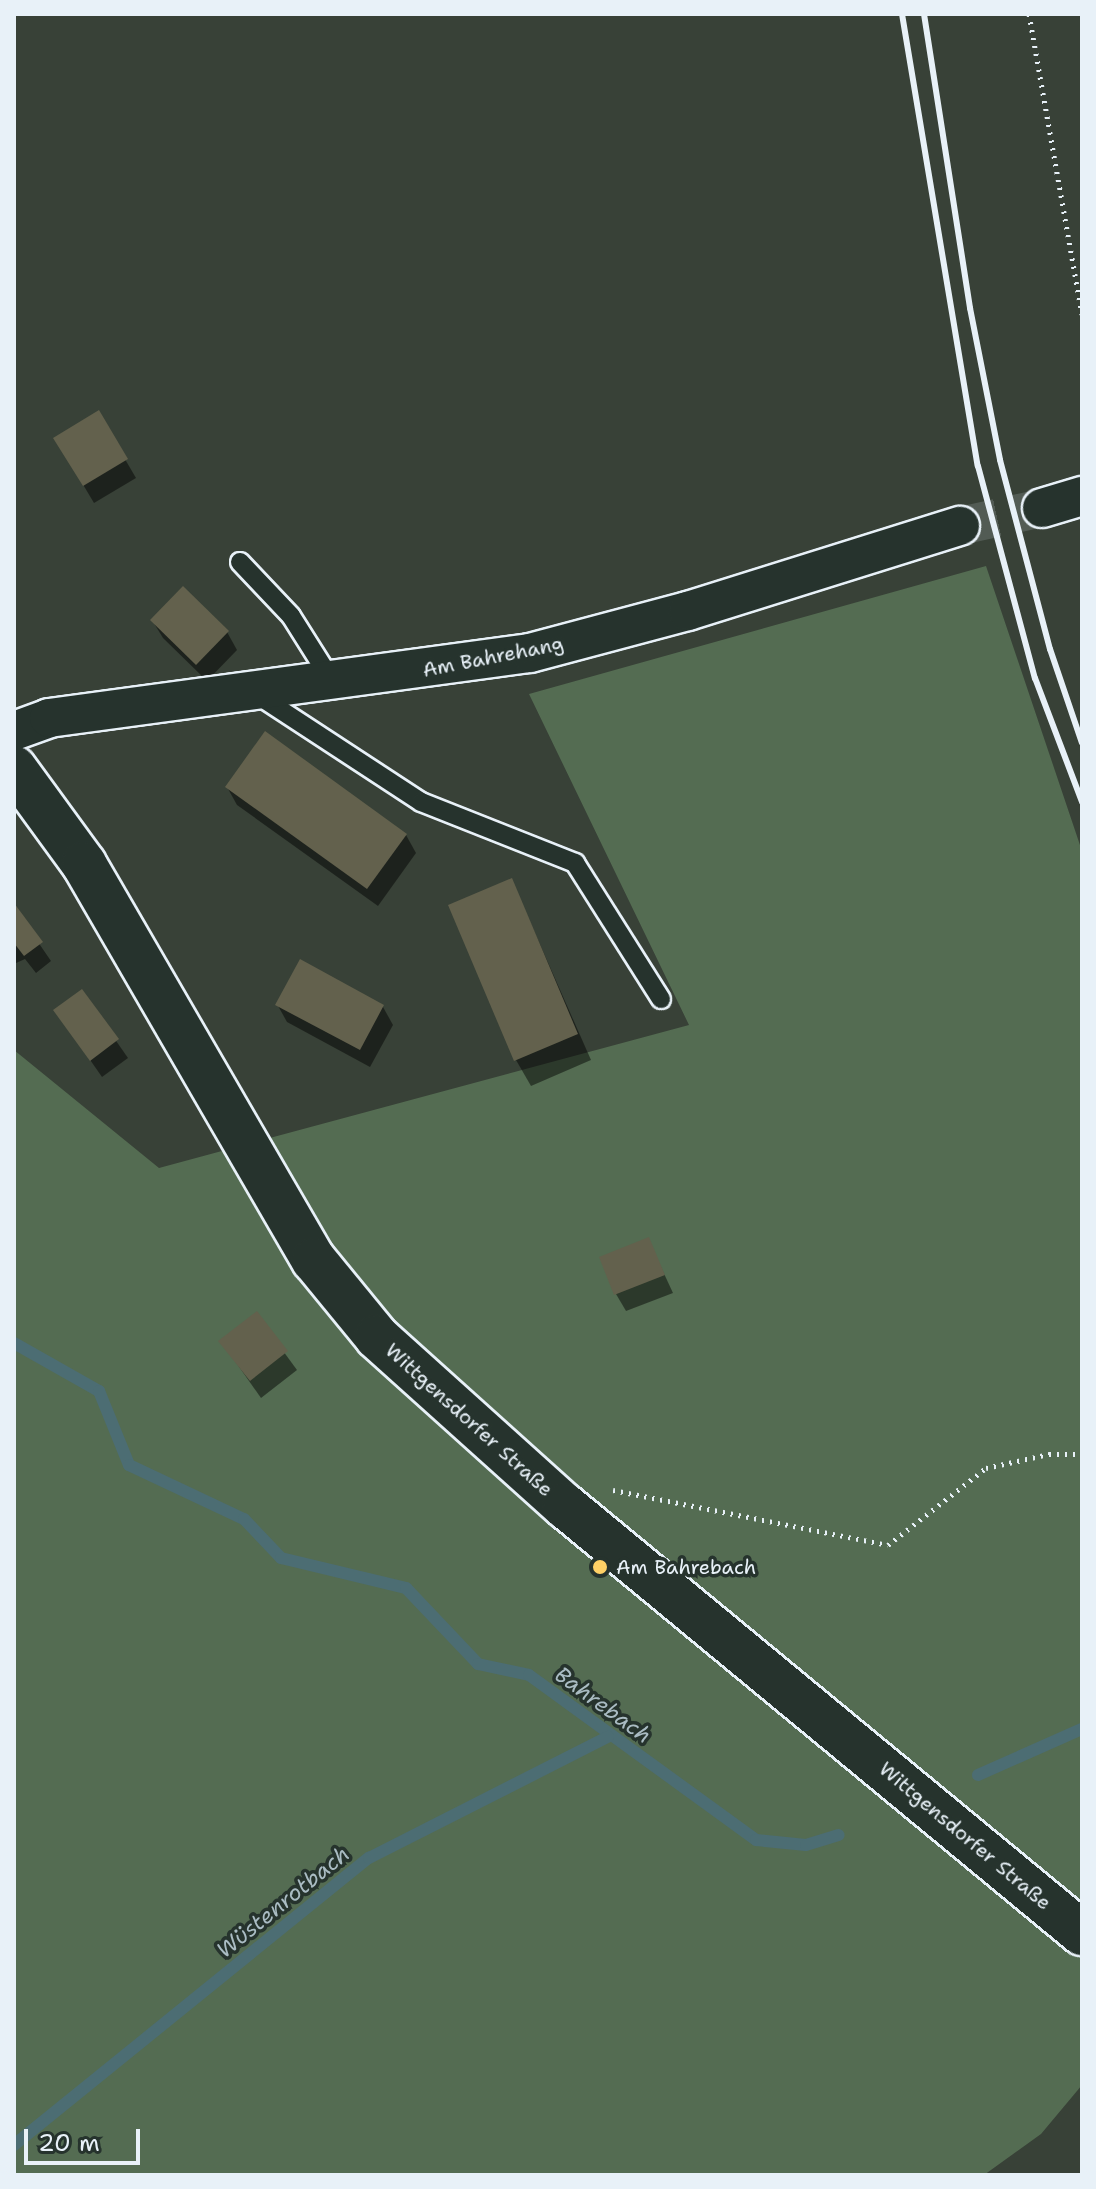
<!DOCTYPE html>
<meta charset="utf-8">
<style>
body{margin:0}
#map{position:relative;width:1096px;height:2189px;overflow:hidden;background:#384137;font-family:"Shantell Sans",sans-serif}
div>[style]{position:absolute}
.green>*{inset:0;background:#546c52}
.shadow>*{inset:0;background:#0007}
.stream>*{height:12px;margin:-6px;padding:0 6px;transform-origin:6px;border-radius:6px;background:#4c6d73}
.building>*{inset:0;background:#63614d}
.minor-tunnel>*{height:38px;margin-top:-19px;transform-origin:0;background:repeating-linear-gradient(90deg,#525b54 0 38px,transparent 0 57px)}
.path>*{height:5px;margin-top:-2.5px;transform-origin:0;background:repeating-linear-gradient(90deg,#e8f1f8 0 2px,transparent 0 8px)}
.roads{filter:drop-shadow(2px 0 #e8f1f8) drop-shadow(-2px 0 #e8f1f8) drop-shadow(0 2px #e8f1f8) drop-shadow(0 -2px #e8f1f8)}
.service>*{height:18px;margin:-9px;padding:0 9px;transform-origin:9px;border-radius:9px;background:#26332d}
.minor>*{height:38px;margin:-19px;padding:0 19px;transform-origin:19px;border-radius:19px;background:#26332d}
.tertiary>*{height:44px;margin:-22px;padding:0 22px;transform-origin:22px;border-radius:22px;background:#26332d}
.rail>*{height:6px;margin:-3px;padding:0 3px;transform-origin:3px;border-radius:3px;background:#e8f1f8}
.dots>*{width:22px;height:22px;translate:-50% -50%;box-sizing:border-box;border:4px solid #26332d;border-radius:50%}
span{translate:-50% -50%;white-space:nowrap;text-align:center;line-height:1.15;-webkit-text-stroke:7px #26332d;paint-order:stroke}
.street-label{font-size:20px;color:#e8f1f8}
.poi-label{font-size:20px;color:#e8f1f8}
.left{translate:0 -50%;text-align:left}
.water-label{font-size:22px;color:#aabcc3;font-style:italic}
.frame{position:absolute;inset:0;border:16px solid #e8f1f8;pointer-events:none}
.scale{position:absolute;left:24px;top:2129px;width:116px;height:36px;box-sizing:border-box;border:4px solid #e8f1f8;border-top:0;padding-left:10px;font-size:24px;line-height:28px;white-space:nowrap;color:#e8f1f8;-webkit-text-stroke:6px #26332d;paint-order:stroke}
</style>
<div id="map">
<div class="green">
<i style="clip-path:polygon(986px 566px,1082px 851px,1082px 2085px,1041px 2134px,984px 2175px,14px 2175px,14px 1050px,159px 1168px,689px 1025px,529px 694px)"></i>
</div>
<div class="shadow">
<i style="clip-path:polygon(98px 413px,136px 478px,94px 503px,66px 456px)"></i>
<i style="clip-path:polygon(152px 620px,227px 632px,237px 650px,207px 681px,163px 638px)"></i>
<i style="clip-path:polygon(227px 787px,406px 835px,416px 853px,378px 906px,237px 805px)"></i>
<i style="clip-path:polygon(512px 881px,591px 1060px,531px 1086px,516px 1060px)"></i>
<i style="clip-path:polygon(14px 907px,51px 961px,36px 973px,25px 959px,14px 964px)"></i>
<i style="clip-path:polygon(82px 992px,128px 1058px,102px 1077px,56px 1011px)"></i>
<i style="clip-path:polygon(277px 1004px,383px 1007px,393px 1025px,370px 1067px,287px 1022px)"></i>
<i style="clip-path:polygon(648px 1239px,673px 1293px,626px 1311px,616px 1294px)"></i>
<i style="clip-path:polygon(256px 1314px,297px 1370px,261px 1398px,221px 1341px)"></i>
</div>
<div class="stream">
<i style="left:14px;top:1343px;width:98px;rotate:29.5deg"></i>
<i style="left:99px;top:1391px;width:80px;rotate:67.9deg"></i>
<i style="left:129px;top:1465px;width:127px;rotate:25.2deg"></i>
<i style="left:244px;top:1519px;width:54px;rotate:46.5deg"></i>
<i style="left:281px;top:1558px;width:129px;rotate:13.5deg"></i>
<i style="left:406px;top:1588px;width:105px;rotate:46.5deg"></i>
<i style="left:478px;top:1664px;width:52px;rotate:12.2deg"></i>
<i style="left:529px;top:1675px;width:281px;rotate:36deg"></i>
<i style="left:756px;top:1840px;width:50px;rotate:5.7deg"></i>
<i style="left:806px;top:1845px;width:34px;rotate:-17deg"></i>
<i style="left:978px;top:1775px;width:114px;rotate:-23.9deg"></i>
<i style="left:14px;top:2145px;width:457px;rotate:-39deg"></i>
<i style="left:369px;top:1858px;width:268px;rotate:-26.9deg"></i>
</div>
<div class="building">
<i style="clip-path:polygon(99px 410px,128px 459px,83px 486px,53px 438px)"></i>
<i style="clip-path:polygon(183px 586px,229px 631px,196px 665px,150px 620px)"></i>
<i style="clip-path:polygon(265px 731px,407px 834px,367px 889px,225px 787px)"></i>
<i style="clip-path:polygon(512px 878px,578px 1034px,514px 1061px,448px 905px)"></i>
<i style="clip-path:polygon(14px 903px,43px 942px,24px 956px,14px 943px)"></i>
<i style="clip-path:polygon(300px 959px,384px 1005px,360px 1050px,275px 1005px)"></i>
<i style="clip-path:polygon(82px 989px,119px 1039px,90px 1061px,53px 1010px)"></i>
<i style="clip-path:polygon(649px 1237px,665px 1275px,614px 1295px,599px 1257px)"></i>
<i style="clip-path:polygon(257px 1311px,288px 1351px,250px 1381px,218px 1341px)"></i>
</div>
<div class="minor-tunnel">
<i style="left:960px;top:526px;width:84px;rotate:-12.4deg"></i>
</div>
<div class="path">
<i style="left:1029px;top:14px;width:305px;rotate:80deg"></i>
<i style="left:613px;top:1490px;width:280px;rotate:11.3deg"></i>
<i style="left:888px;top:1545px;width:125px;rotate:-38.2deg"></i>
<i style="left:986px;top:1468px;width:65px;rotate:-12.5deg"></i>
<i style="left:1049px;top:1454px;width:33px"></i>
</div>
<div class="roads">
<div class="service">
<i style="left:240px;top:562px;width:74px;rotate:46.6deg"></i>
<i style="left:291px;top:616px;width:77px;rotate:57.8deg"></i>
<i style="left:256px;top:694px;width:197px;rotate:33.2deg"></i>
<i style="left:421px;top:802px;width:166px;rotate:21.6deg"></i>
<i style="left:575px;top:863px;width:161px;rotate:57.7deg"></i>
</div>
<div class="minor">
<i style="left:1042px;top:508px;width:42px;rotate:-16.7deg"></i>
<i style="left:14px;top:731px;width:37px;rotate:-20deg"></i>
<i style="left:49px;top:718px;width:485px;rotate:-7.7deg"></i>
<i style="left:530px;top:653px;width:163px;rotate:-14.9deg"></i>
<i style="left:688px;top:611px;width:285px;rotate:-17.4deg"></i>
</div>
<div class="tertiary">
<i style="left:14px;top:768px;width:119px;rotate:53.9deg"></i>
<i style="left:84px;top:864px;width:458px;rotate:59.9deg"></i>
<i style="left:314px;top:1260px;width:99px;rotate:50.7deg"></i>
<i style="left:377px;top:1337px;width:253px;rotate:42deg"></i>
<i style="left:565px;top:1506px;width:671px;rotate:39.55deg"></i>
</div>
</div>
<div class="rail">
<i style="left:902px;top:14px;width:458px;rotate:80.5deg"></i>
<i style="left:978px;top:466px;width:220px;rotate:75deg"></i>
<i style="left:1035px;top:678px;width:133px;rotate:69.2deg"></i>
<i style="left:924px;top:14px;width:298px;rotate:81.1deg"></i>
<i style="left:970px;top:308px;width:155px;rotate:78.8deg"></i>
<i style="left:1000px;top:460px;width:196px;rotate:75.2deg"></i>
<i style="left:1050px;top:649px;width:99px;rotate:71.2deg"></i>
</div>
<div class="dots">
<i style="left:600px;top:1567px;background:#ffd166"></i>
</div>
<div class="street-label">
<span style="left:493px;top:657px;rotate:-11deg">Am Bahrehang</span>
<span style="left:469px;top:1420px;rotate:42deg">Wittgensdorfer Straße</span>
<span style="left:965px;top:1836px;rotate:40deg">Wittgensdorfer Straße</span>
</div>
<div class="poi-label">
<span class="left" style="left:616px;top:1567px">Am Bahrebach</span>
</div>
<div class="water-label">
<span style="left:603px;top:1705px;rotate:36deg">Bahrebach</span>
<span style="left:283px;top:1902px;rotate:-39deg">Wüstenrotbach</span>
</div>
<div class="frame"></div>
<div class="scale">20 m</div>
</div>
